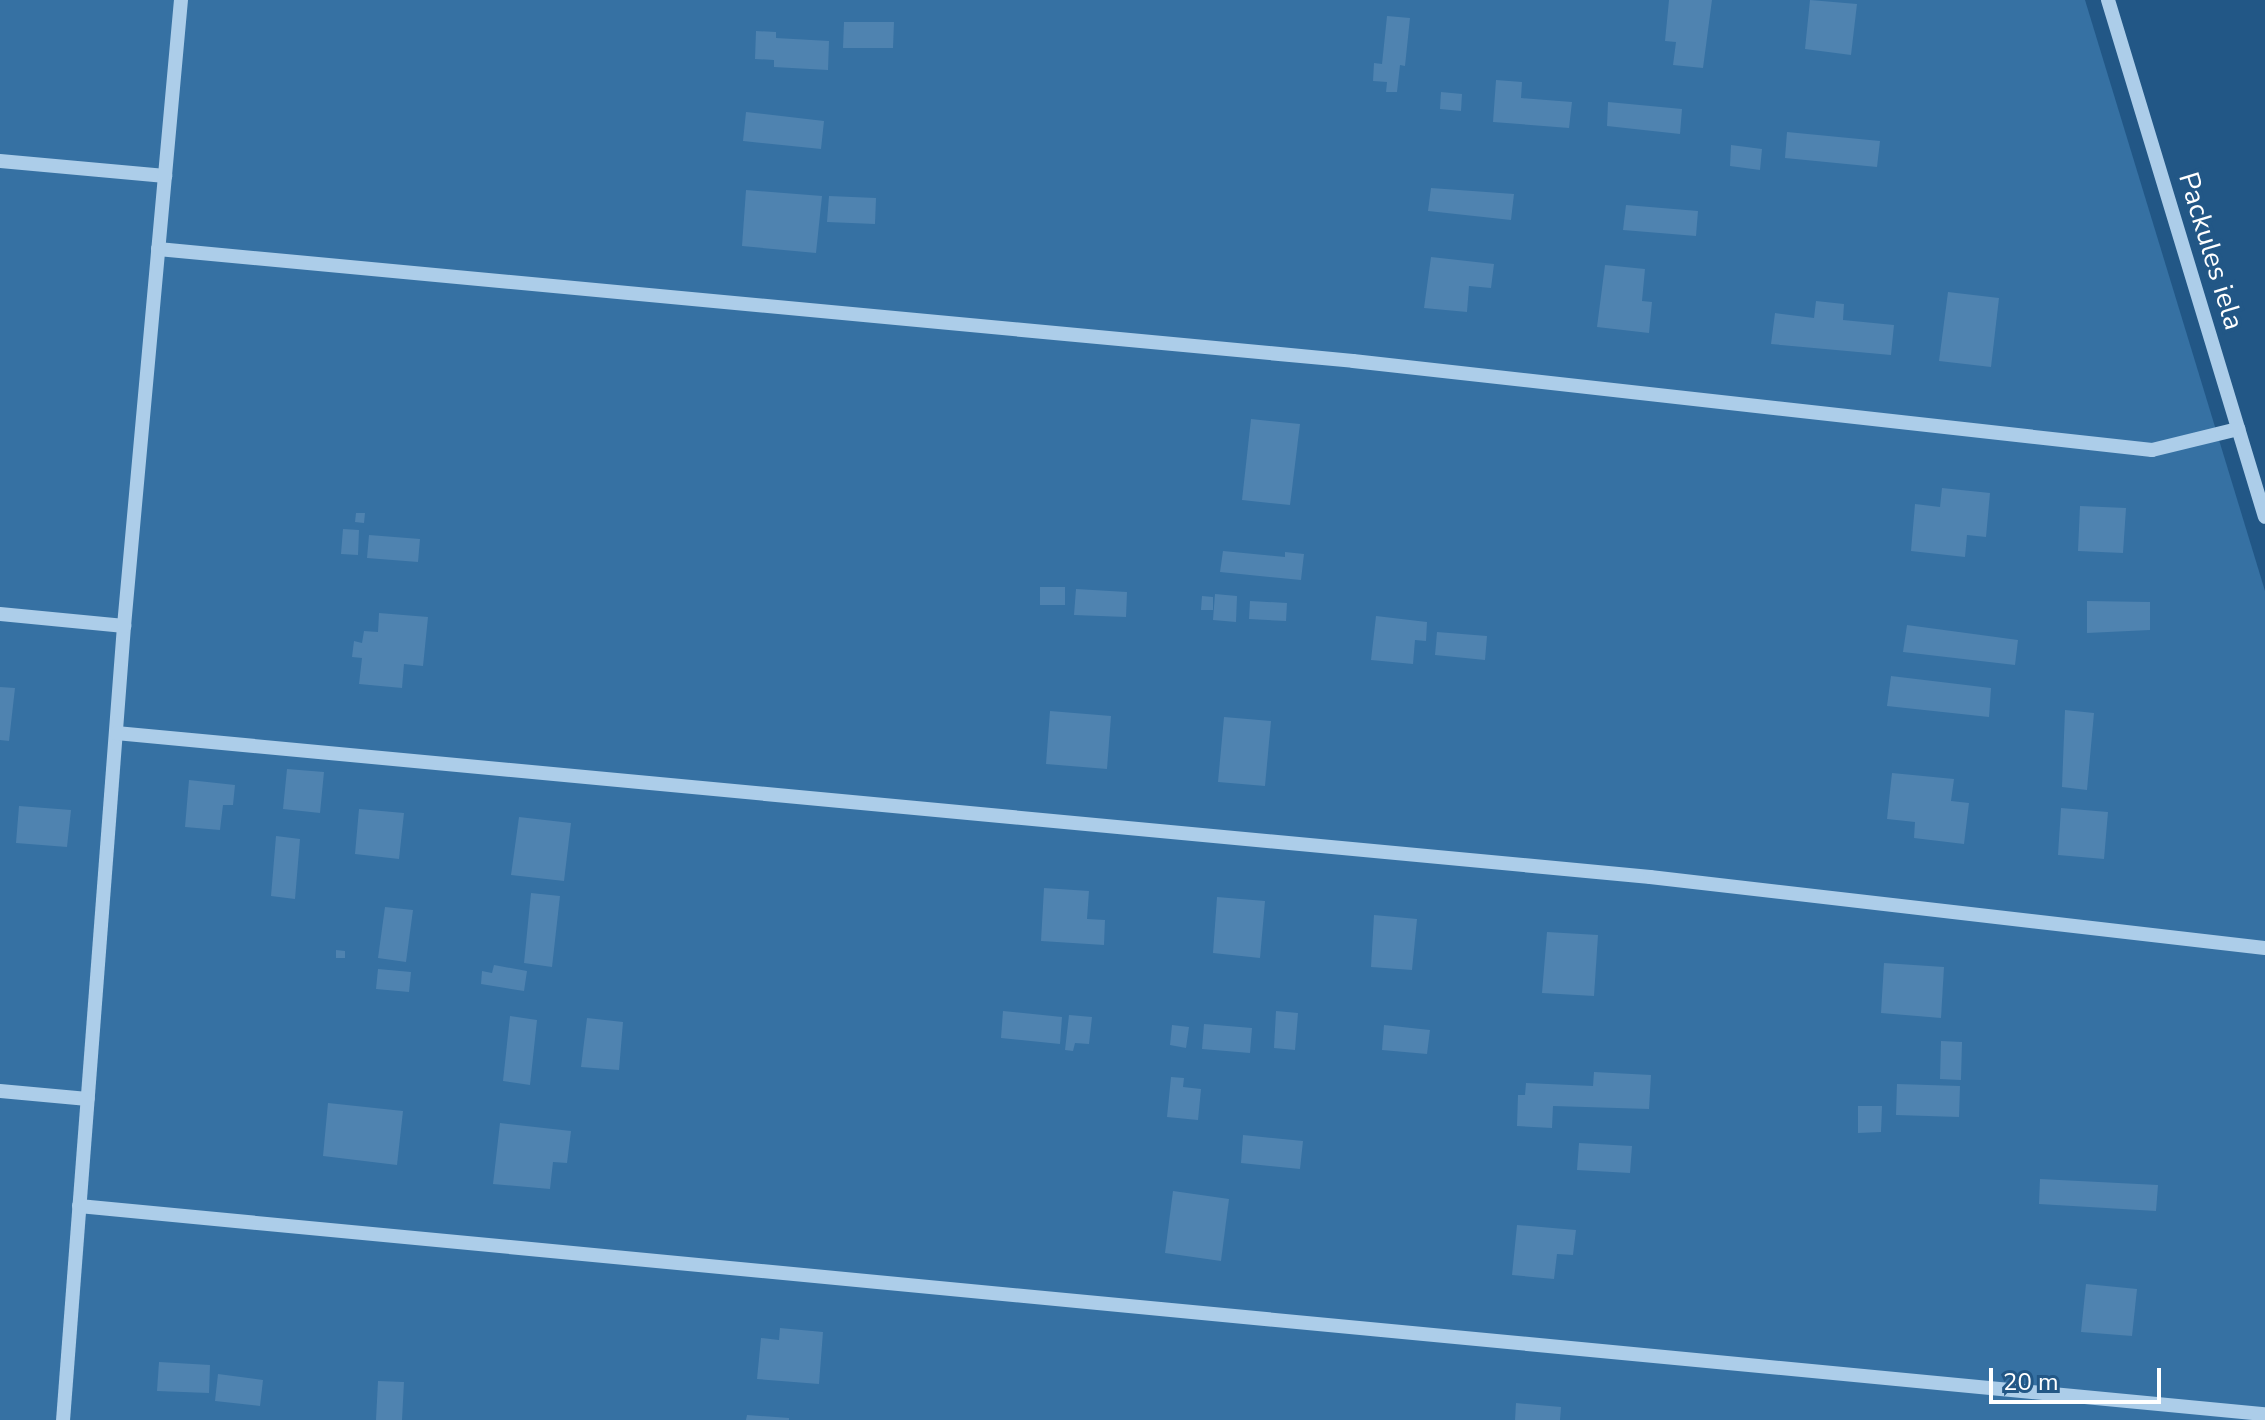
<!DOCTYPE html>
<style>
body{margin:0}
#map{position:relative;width:2265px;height:1420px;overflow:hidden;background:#225786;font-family:"Nunito Sans",sans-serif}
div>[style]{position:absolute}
.green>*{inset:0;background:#3671a3}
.building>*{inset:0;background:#4f83b0}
.minor>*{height:14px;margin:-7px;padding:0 7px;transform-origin:7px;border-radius:7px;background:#accde9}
span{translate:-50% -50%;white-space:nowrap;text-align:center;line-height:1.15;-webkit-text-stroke:8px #225786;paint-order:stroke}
.street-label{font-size:28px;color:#fff}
.scale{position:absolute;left:1989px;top:1368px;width:172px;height:36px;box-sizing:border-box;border:4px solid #fff;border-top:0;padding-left:10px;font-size:24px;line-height:28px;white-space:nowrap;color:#fff;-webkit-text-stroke:6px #225786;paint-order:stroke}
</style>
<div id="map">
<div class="green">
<i style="clip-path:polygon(0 0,2085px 0,2265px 591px,2265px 1420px,0 1420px)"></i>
</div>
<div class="building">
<i style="clip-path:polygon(1669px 0,1712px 0,1703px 68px,1673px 65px,1676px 42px,1665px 41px)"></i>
<i style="clip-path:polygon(1810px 0,1857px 4px,1851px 55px,1805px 49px)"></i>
<i style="clip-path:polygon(1387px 16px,1410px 18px,1405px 66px,1400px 65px,1397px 92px,1386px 92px,1387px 82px,1373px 81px,1374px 63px,1382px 64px)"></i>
<i style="clip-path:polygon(844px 22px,894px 22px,893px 48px,843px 48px)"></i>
<i style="clip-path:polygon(756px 31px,776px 32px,776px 38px,829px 41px,828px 70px,774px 67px,774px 60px,755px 59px)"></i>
<i style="clip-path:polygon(1496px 80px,1522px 82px,1521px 98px,1572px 102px,1569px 128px,1493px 122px)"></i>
<i style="clip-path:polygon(1441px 92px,1462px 94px,1461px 111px,1440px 109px)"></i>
<i style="clip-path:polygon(1608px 102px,1682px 109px,1680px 134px,1607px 126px)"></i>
<i style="clip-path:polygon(746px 112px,824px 121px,821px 149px,743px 141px)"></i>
<i style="clip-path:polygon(1787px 132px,1880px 141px,1877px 167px,1785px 158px)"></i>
<i style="clip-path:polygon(1731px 145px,1762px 149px,1760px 170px,1730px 166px)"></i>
<i style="clip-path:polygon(1431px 188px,1514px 194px,1511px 220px,1428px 211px)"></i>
<i style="clip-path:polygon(746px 190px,822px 196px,816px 253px,742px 246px)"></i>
<i style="clip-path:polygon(829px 196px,876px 198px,875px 224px,827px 222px)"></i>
<i style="clip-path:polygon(1626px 205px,1698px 211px,1696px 236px,1623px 230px)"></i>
<i style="clip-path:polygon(1431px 257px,1494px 264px,1491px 288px,1469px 286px,1467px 312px,1424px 308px)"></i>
<i style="clip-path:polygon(1605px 265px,1645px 269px,1642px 301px,1652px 302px,1649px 333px,1597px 327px)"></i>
<i style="clip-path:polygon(1948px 292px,1999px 298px,1991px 367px,1939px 361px)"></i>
<i style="clip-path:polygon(1816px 301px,1844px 304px,1843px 320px,1894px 325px,1891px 355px,1771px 344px,1775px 313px,1814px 318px)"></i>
<i style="clip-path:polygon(1251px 419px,1300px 424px,1290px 505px,1242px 500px)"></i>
<i style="clip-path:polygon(1942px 488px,1990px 493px,1986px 537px,1967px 535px,1965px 557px,1911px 551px,1915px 504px,1940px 507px)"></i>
<i style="clip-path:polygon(2080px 506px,2126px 508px,2123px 553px,2078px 551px)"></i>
<i style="clip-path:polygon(356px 513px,365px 513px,364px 523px,355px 522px)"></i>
<i style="clip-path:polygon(343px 529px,359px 530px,358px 555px,341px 554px)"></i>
<i style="clip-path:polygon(369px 535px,420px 539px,418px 562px,367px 558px)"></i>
<i style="clip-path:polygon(1223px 551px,1285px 557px,1285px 552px,1304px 554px,1301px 580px,1220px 572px)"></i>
<i style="clip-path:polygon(1040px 587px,1065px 587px,1065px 605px,1040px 605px)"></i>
<i style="clip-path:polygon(1076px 589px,1127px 592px,1126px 617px,1074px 615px)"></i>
<i style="clip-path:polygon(1215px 594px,1237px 596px,1236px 622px,1213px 620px)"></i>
<i style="clip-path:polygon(1202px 596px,1213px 597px,1213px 610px,1201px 610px)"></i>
<i style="clip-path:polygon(1250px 601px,1287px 603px,1286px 621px,1249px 619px)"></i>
<i style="clip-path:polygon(2087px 601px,2150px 602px,2150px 630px,2087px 633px)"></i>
<i style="clip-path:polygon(379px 613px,428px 617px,423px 666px,404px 664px,402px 688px,359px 684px,362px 658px,352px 657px,354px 641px,362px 643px,364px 631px,378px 632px)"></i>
<i style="clip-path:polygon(1376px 616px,1427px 622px,1426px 641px,1415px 640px,1413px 664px,1371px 660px)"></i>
<i style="clip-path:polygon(1907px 625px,2018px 640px,2015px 665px,1903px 652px)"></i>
<i style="clip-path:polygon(1437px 632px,1487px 636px,1485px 660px,1435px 655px)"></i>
<i style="clip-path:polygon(1891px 676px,1991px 688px,1989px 717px,1887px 706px)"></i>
<i style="clip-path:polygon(0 687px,15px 688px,9px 741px,0 740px)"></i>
<i style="clip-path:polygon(2065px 710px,2094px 713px,2087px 790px,2062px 787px)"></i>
<i style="clip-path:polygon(1050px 711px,1111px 716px,1107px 769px,1046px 764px)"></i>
<i style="clip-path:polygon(1224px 717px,1271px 721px,1265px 786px,1218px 782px)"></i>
<i style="clip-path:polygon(287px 769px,324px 772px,320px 813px,283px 809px)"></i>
<i style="clip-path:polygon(1892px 773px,1954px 779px,1951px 801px,1969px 803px,1964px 844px,1914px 838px,1915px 822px,1887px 819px)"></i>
<i style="clip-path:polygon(189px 780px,235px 785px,233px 805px,223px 805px,220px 830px,185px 827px)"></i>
<i style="clip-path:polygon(19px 806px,71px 810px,67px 847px,16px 843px)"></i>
<i style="clip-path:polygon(2061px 808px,2108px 812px,2104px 859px,2058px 855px)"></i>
<i style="clip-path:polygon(359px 809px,404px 813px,399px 859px,355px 854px)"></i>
<i style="clip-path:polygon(519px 817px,571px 823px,564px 881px,511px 875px)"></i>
<i style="clip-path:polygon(276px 836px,300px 839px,295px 899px,271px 896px)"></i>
<i style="clip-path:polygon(1044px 888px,1089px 891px,1087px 919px,1105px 920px,1104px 945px,1041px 941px)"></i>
<i style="clip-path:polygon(531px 893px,560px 896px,552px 967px,524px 963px)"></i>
<i style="clip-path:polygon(1217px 897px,1265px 901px,1260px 958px,1213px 953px)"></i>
<i style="clip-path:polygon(385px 907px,413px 910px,406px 962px,378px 958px)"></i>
<i style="clip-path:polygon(1374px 915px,1417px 919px,1412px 970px,1371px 967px)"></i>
<i style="clip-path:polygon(1547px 932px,1598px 935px,1594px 996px,1542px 993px)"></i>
<i style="clip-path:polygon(336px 950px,345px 951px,345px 958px,336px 958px)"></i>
<i style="clip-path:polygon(1884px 963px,1944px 967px,1941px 1018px,1881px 1013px)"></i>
<i style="clip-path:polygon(494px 965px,527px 971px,524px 991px,481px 984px,482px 971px,492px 973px)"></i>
<i style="clip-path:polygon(378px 969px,411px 972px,409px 992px,376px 989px)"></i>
<i style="clip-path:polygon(1003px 1011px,1062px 1017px,1060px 1044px,1001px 1038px)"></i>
<i style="clip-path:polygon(1276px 1011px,1298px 1013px,1295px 1050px,1274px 1048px)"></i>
<i style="clip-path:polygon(1069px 1015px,1092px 1017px,1089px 1044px,1075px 1043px,1073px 1051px,1065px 1050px)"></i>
<i style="clip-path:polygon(510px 1016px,537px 1020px,530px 1085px,503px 1081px)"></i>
<i style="clip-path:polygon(587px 1018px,623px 1022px,619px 1070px,581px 1067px)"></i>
<i style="clip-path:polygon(1204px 1024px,1252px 1028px,1250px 1053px,1202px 1049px)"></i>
<i style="clip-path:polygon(1172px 1025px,1189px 1027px,1186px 1048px,1170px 1045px)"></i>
<i style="clip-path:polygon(1384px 1025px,1430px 1030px,1427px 1054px,1382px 1050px)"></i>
<i style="clip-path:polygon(1941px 1041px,1962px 1042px,1961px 1080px,1940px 1079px)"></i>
<i style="clip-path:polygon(1594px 1072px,1651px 1075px,1649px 1109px,1553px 1106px,1552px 1128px,1517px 1126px,1518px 1095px,1525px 1095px,1526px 1083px,1593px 1086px)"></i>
<i style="clip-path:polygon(1171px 1077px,1184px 1078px,1183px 1087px,1201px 1089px,1198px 1120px,1167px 1117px)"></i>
<i style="clip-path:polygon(1897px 1084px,1960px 1086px,1959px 1117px,1896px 1115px)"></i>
<i style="clip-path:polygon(328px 1103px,403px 1111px,397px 1165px,323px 1156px)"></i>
<i style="clip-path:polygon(1858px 1106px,1882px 1106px,1881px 1132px,1858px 1133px)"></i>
<i style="clip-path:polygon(500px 1123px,571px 1131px,567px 1163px,553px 1162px,550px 1189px,493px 1184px)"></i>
<i style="clip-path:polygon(1243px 1135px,1303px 1141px,1300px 1169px,1241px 1163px)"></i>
<i style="clip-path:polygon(1579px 1143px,1632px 1146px,1630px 1173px,1577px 1170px)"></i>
<i style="clip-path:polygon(2040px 1179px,2158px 1185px,2156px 1211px,2039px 1204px)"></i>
<i style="clip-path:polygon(1173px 1191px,1229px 1199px,1221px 1261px,1165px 1253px)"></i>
<i style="clip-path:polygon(1517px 1225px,1576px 1230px,1573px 1255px,1557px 1254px,1554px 1279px,1512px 1275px)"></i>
<i style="clip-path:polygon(2086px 1284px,2137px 1289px,2132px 1336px,2081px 1332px)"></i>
<i style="clip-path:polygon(780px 1328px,823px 1332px,819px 1384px,757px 1379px,761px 1338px,779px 1340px)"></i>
<i style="clip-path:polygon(159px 1362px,210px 1365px,209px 1393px,157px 1391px)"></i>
<i style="clip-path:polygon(218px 1374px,263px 1380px,260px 1406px,215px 1401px)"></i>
<i style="clip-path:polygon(378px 1381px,404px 1382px,402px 1420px,376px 1420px)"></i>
<i style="clip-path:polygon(1516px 1403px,1561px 1407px,1560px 1420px,1515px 1420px)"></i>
<i style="clip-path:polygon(747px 1415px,789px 1418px,789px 1420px,746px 1420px)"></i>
</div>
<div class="minor">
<i style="left:2108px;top:0;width:540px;rotate:73.11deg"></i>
<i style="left:0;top:161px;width:166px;rotate:5.2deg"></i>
<i style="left:158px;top:249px;width:1200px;rotate:5.35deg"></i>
<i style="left:1353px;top:361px;width:804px;rotate:6.36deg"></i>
<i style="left:2152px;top:450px;width:89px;rotate:-13.7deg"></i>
<i style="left:0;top:614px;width:125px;rotate:5.5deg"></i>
<i style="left:124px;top:626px;width:796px;rotate:94.39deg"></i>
<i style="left:124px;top:626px;width:629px;rotate:-84.8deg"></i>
<i style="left:116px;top:733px;width:1541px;rotate:5.36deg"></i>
<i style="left:1650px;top:877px;width:619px;rotate:6.59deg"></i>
<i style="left:0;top:1091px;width:88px;rotate:5.2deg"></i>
<i style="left:79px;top:1206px;width:2196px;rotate:5.44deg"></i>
</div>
<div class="street-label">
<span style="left:2211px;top:251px;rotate:73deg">Packules iela</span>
</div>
<div class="scale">20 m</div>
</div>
